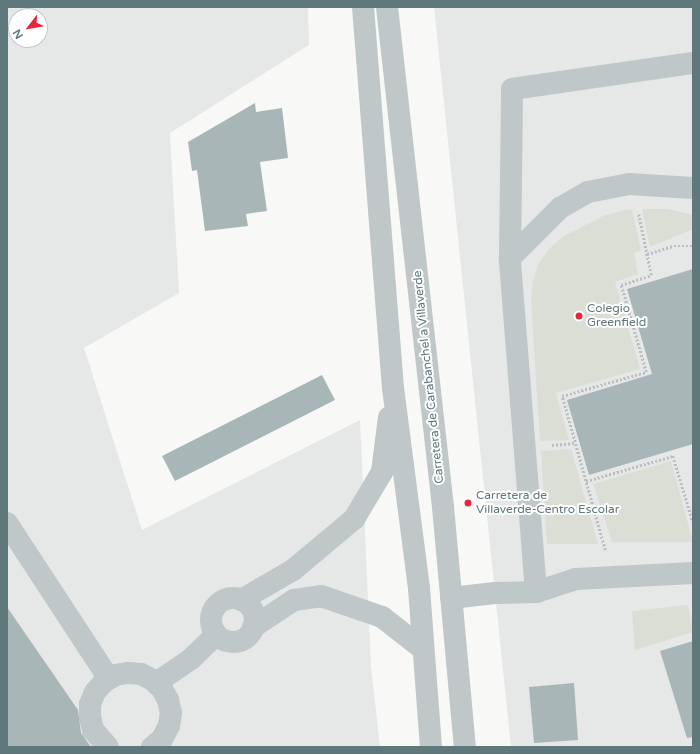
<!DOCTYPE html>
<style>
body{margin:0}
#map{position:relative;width:700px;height:754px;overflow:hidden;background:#f8f8f6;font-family:"Varela Round",sans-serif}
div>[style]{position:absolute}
.built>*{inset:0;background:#e6e7e7}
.green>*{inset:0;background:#dbded5}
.building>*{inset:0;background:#a8b6b8}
.path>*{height:2.5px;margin-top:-1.25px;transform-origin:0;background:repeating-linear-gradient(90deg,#b9bfc0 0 2px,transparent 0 4px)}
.minor>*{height:22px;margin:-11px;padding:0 11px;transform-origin:11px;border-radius:11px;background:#bfc7c8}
.minor>.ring{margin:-11px;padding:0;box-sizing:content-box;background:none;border:22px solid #bfc7c8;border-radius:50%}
.dots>*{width:11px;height:11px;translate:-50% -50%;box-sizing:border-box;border:2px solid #fff;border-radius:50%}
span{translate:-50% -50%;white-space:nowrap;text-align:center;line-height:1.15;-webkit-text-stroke:4px #fff;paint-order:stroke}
.poi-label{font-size:12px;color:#5e787c}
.left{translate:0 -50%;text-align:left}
.street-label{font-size:12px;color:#5e787c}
.frame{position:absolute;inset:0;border:8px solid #5e787c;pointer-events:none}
.north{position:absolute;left:8px;top:8px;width:40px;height:40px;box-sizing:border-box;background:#fff;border:1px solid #bfc9cb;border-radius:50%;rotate:239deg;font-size:11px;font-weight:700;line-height:16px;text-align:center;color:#5e787c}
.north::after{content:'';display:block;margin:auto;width:14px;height:18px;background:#ea243a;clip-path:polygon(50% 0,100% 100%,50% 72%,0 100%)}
</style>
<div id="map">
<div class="built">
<i style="clip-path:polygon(evenodd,7px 7px,308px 7px,309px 45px,170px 133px,179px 293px,84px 348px,142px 530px,360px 420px,371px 666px,380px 747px,7px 747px,7px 7px,16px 16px,40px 16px,40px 40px,16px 40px,16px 16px)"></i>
<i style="clip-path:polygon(434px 7px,693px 7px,693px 747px,511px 747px)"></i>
</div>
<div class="green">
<i style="clip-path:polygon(642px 209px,668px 209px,689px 214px,693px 215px,693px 229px,650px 247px)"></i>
<i style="clip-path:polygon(625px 210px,632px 210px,641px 250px,634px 253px,638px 274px,615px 282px,640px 369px,556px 393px,569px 440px,540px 441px,531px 300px,533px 280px,539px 263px,549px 249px,564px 236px,603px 216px)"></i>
<i style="clip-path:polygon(571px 449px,598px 544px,547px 544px,541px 451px)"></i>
<i style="clip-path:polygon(671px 461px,693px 542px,612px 542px,593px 484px)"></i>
<i style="clip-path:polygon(688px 605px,693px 632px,635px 650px,632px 611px)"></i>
</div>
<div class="building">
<i style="clip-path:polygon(255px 103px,256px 112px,282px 108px,288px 158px,260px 162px,267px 211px,246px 214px,248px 226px,205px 231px,197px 170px,192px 171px,188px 142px)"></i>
<i style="clip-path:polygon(693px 269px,693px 444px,589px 475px,567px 400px,652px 374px,627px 289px)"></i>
<i style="clip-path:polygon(322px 375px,335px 400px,175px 481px,162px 456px)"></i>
<i style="clip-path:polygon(7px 607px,78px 710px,81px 733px,91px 747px,7px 747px)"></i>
<i style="clip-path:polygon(693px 641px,693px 737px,687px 738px,660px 651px)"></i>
<i style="clip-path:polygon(574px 683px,578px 740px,534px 743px,529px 687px)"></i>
</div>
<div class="path">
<i style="left:647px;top:254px;width:28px;rotate:-17deg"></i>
<i style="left:674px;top:246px;width:19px"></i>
<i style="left:552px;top:445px;width:23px;rotate:-5deg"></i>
<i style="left:586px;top:481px;width:91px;rotate:-16deg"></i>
<i style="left:673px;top:456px;width:69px;rotate:73.1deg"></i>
<i style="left:605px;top:550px;width:160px;rotate:-105.6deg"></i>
<i style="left:562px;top:396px;width:87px;rotate:-15.9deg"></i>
<i style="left:646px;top:372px;width:91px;rotate:-106deg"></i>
<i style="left:621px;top:285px;width:32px;rotate:-18deg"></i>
<i style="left:651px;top:275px;width:64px;rotate:-101.7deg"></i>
</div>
<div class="minor">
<i style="left:363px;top:7px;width:382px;rotate:85.5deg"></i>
<i style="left:393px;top:388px;width:202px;rotate:82.6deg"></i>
<i style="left:419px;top:588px;width:159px;rotate:85.7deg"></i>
<i style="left:387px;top:7px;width:503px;rotate:83.61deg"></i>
<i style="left:443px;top:507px;width:241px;rotate:84.8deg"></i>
<i style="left:510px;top:258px;width:71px;rotate:-45deg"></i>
<i style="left:560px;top:208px;width:32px;rotate:-30deg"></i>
<i style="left:588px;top:192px;width:42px;rotate:-11deg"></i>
<i style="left:629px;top:184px;width:64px;rotate:3.6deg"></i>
<i style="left:7px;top:523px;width:186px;rotate:56.8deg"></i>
<i style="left:536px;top:592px;width:335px;rotate:-94.5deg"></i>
<i style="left:510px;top:258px;width:169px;rotate:-89.3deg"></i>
<i style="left:512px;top:89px;width:183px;rotate:-8.2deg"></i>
<i style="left:451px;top:598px;width:44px;rotate:-6.5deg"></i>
<i style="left:495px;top:593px;width:41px;rotate:-1.4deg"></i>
<i style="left:536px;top:592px;width:42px;rotate:-18deg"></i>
<i style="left:576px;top:579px;width:117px;rotate:-2.9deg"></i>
<i class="ring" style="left:211px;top:598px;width:22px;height:22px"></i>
<i style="left:241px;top:600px;width:60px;rotate:-30deg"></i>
<i style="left:293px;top:570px;width:80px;rotate:-39.9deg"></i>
<i style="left:354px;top:519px;width:55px;rotate:-59.2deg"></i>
<i style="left:382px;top:472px;width:55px;rotate:-82.7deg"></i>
<i style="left:253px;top:627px;width:49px;rotate:-33.4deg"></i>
<i style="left:294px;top:600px;width:27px;rotate:-8deg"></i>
<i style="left:321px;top:596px;width:65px;rotate:19deg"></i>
<i style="left:382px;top:617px;width:52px;rotate:38deg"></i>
<i style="left:156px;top:683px;width:42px;rotate:-34.4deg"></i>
<i style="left:191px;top:659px;width:35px;rotate:-44deg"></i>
<i style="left:108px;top:747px;width:23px;rotate:-131deg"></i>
<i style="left:93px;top:730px;width:13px;rotate:-103deg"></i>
<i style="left:90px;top:717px;width:13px;rotate:-90deg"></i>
<i style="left:90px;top:704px;width:13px;rotate:-67deg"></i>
<i style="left:95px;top:692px;width:13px;rotate:-48deg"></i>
<i style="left:104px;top:682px;width:13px;rotate:-32deg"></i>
<i style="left:115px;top:675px;width:13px;rotate:-9deg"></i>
<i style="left:128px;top:673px;width:13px;rotate:4deg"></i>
<i style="left:141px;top:674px;width:13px;rotate:27deg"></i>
<i style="left:153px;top:680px;width:13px;rotate:45deg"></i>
<i style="left:162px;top:689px;width:13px;rotate:61deg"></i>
<i style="left:168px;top:700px;width:13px;rotate:77deg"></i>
<i style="left:171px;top:713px;width:13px;rotate:99deg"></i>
<i style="left:169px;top:726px;width:15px;rotate:118deg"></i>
<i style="left:162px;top:739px;width:13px;rotate:141deg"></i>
</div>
<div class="dots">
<i style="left:579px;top:316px;background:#ea243a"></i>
<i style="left:468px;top:503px;background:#ea243a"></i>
</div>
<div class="poi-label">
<span class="left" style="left:587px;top:316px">Colegio<br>Greenfield</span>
<span class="left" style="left:476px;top:503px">Carretera de<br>Villaverde-Centro Escolar</span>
</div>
<div class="street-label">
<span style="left:429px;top:377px;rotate:-96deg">Carretera de Carabanchel a Villaverde</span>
</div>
<div class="frame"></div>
<div class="north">N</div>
</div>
